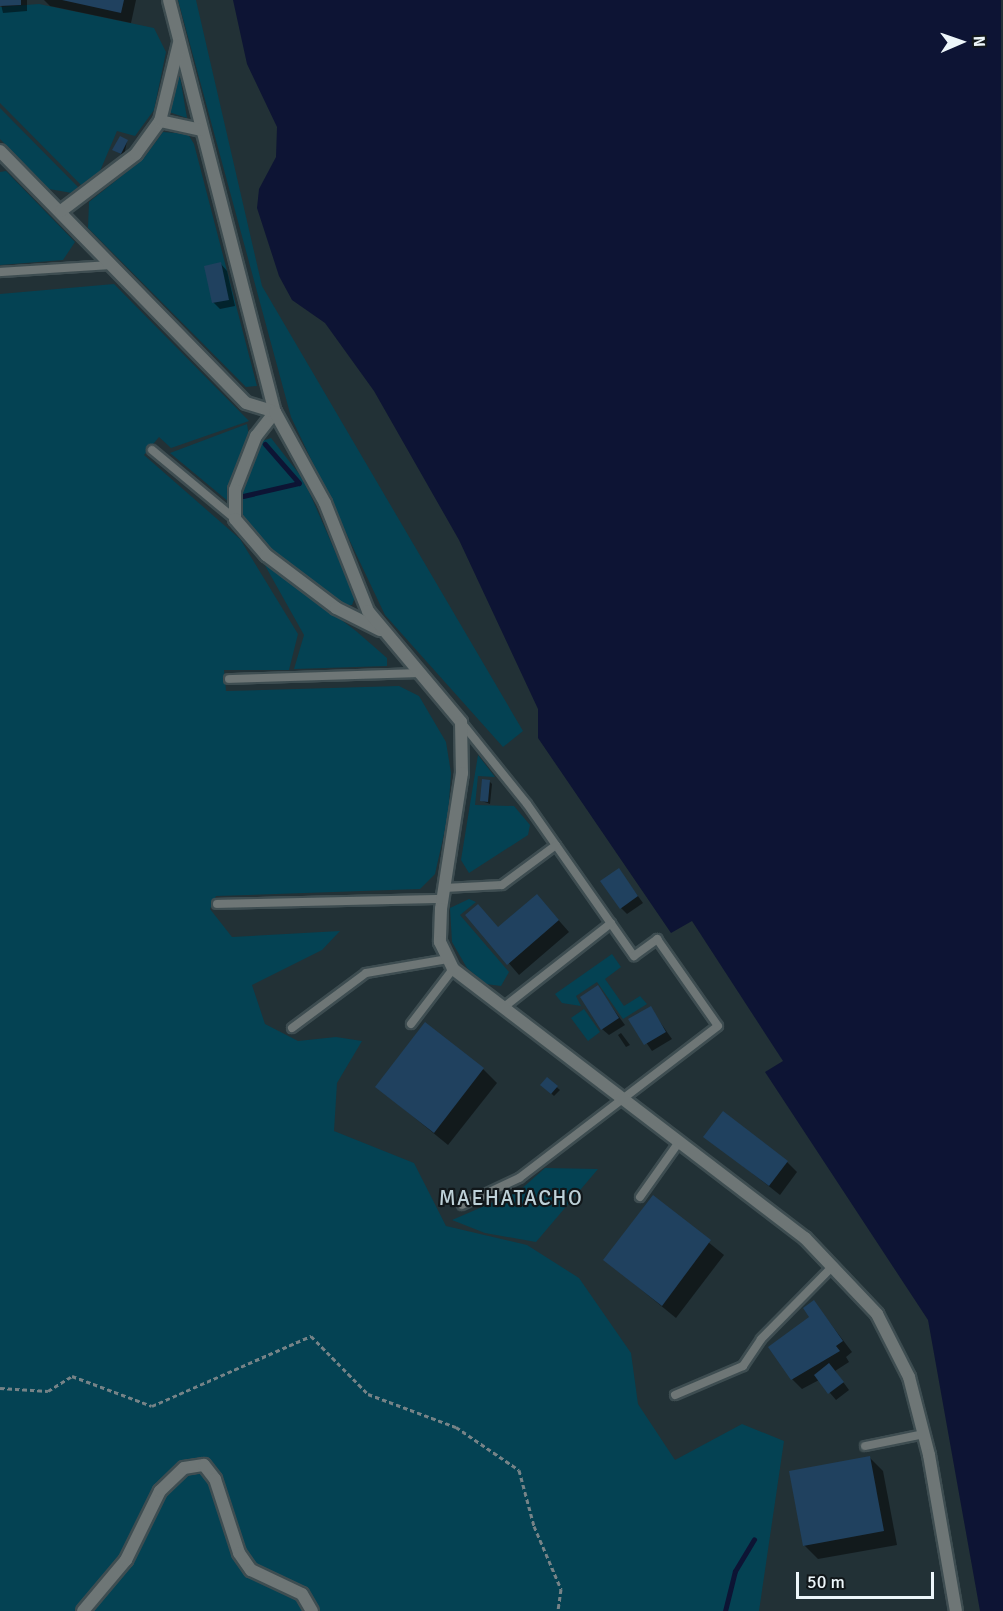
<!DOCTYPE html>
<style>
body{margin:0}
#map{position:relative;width:1003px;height:1611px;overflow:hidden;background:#223136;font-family:Signika,sans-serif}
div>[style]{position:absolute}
.green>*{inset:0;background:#044253}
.water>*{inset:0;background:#0d1434}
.shadow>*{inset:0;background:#0007}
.stream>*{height:5px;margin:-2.5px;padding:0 2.5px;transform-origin:2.5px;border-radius:2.5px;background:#0d1434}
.building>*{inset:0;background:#20415f}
.path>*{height:3px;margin-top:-1.5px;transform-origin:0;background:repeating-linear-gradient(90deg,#768387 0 4.5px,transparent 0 7.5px)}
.roads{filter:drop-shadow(2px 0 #3e4d51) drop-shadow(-2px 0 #3e4d51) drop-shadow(0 2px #3e4d51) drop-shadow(0 -2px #3e4d51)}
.lane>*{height:8px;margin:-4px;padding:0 4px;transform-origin:4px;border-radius:4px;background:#6e7676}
.street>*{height:12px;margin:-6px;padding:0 6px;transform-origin:6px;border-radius:6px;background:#6e7676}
span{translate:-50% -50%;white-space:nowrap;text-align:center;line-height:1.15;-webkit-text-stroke:4.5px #11171a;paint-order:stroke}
.quarter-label{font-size:21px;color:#bed1d8;letter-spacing:1.5px}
.north{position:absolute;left:931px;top:12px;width:60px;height:60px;-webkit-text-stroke:4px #11171a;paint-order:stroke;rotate:88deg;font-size:16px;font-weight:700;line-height:24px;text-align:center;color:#edf6fa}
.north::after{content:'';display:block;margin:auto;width:21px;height:27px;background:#edf6fa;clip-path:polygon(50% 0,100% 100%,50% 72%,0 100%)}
.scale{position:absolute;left:796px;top:1572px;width:138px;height:27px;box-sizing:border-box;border:3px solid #edf6fa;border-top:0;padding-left:8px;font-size:18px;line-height:21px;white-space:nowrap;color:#edf6fa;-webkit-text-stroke:4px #11171a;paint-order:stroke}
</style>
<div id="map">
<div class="green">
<i style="clip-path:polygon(178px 0,196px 0,262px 286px,523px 731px,503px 747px,385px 615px,291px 417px)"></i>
<i style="clip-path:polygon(39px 4px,154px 28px,166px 52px,154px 110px,135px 136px,117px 131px,100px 171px,81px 185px,0 103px,0 7px)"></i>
<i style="clip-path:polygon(176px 77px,180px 77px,187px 118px,169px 112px)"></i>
<i style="clip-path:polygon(0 108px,78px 187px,72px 193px,49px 189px,0 139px)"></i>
<i style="clip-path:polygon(163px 132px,188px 134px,194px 144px,257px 386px,246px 387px,88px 228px,89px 202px,143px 159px)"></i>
<i style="clip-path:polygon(6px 171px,75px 242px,63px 260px,0 265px,0 172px)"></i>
<i style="clip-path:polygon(114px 284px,249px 421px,171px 448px,159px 437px,144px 455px,240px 539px,298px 634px,289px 670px,224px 670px,226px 691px,399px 686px,419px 696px,446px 742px,451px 773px,448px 816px,435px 874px,420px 889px,216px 896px,210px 909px,232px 937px,340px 931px,322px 950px,252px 985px,265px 1024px,298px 1041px,336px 1037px,362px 1041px,337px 1083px,334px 1131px,414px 1163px,446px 1226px,527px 1245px,579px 1278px,631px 1353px,638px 1404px,675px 1460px,742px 1424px,784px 1441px,759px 1611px,0 1611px,0 294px)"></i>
<i style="clip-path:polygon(247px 424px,249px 436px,231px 479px,229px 502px,170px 453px)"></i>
<i style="clip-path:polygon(271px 438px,304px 480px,355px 597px,352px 605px,340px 605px,260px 543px,244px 523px,240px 486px,259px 442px)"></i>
<i style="clip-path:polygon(262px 560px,356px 631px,387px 658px,387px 666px,294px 669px,304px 635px)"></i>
<i style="clip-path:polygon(478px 755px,495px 777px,478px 776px,475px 805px,514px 806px,530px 825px,528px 835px,469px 873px,461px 860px)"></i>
<i style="clip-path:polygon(469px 899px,476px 902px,460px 915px,509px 972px,501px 986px,486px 984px,467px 968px,452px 942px,450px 908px)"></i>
<i style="clip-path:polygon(612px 954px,621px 967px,605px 979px,624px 1006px,640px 996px,647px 1004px,623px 1019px,597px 982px,576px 996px,581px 1006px,562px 1003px,555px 994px)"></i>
<i style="clip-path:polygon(584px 1009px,600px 1032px,588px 1041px,571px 1018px)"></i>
<i style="clip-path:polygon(545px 1168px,598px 1169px,536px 1242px,485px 1233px,452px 1220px,519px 1191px)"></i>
</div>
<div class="water">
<i style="clip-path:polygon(233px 0,1001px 0,1003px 1611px,980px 1611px,928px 1320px,765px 1072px,783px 1061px,692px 921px,671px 933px,538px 738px,538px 709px,459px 540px,374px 391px,325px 323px,292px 300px,279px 276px,257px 208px,259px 189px,276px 157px,277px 127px,247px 64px)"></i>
</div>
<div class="shadow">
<i style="clip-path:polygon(0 0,27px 0,27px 11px,3px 13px)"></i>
<i style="clip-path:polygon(44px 0,136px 0,131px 23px,50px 6px)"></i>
<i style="clip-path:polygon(127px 141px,124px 156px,114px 150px)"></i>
<i style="clip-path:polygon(221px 264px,227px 271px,235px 306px,220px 309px,213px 302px)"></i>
<i style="clip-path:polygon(489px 781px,492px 784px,490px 804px,482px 801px)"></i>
<i style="clip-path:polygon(619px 870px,643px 903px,627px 914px,621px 908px)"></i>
<i style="clip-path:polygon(547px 907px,569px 932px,519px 975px,467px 915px,499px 929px)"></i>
<i style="clip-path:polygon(597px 987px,625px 1025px,609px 1035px,602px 1029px)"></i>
<i style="clip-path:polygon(650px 1008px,672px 1039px,652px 1051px,630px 1019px)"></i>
<i style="clip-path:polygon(621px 1033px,630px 1045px,626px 1047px,618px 1035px)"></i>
<i style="clip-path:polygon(483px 1069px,497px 1083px,448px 1145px,377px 1087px)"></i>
<i style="clip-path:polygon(547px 1079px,560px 1090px,554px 1096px,542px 1085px)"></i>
<i style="clip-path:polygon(705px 1136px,787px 1162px,797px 1172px,780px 1195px)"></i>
<i style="clip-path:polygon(653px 1197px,724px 1255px,676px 1318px,605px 1260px)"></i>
<i style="clip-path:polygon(814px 1302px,852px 1352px,846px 1357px,849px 1362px,835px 1371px,849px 1390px,836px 1400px,819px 1380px,802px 1389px,792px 1379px)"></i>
<i style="clip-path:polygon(869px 1457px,883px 1471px,897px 1545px,818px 1559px,804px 1545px)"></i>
</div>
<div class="stream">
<i style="left:243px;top:496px;width:57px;rotate:-13.1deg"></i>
<i style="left:299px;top:483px;width:52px;rotate:-131.1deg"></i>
<i style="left:725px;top:1611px;width:41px;rotate:-76deg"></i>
<i style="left:735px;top:1571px;width:37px;rotate:-59deg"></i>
</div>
<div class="building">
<i style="clip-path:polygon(0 0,21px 0,21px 5px,0 6px)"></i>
<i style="clip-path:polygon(62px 0,124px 0,121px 13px)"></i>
<i style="clip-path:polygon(120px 136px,128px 140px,121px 154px,112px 150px)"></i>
<i style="clip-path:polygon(221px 262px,229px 300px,212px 303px,204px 266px)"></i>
<i style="clip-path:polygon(482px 779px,490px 780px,488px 802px,480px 801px)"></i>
<i style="clip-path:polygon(619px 868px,638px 896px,620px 909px,600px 881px)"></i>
<i style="clip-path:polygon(537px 894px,559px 920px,507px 965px,465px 915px,478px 904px,498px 927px)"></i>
<i style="clip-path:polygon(598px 985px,619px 1018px,601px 1030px,580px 997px)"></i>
<i style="clip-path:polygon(651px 1006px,666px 1032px,644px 1045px,628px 1019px)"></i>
<i style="clip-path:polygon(425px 1022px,484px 1068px,434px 1133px,375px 1087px)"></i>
<i style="clip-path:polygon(547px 1077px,558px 1086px,551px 1094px,540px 1085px)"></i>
<i style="clip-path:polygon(723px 1111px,788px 1161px,769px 1186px,703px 1137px)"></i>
<i style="clip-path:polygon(653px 1195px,711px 1240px,662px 1306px,603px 1260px)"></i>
<i style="clip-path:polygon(814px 1300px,843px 1341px,836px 1346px,840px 1351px,791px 1380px,768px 1347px,809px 1317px,803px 1308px)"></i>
<i style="clip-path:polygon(829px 1363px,844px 1382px,828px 1394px,814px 1375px)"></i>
<i style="clip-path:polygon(870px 1456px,884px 1531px,803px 1546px,789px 1471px)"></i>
</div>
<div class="path">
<i style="left:0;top:1388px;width:48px;rotate:3.6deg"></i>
<i style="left:48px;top:1391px;width:28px;rotate:-32deg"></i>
<i style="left:72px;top:1376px;width:85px;rotate:20.6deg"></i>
<i style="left:152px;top:1406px;width:174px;rotate:-23.8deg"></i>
<i style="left:311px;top:1336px;width:81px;rotate:45.5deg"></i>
<i style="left:368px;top:1394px;width:94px;rotate:20.6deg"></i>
<i style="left:456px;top:1427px;width:76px;rotate:34.3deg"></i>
<i style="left:519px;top:1470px;width:58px;rotate:75deg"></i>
<i style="left:534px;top:1526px;width:69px;rotate:66.8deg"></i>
<i style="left:561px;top:1589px;width:22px;rotate:98deg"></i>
</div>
<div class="roads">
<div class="lane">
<i style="left:0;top:272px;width:111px;rotate:-3.6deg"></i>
<i style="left:152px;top:450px;width:108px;rotate:39.7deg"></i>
<i style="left:229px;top:679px;width:187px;rotate:-1.8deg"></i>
<i style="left:461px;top:722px;width:105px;rotate:51.2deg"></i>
<i style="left:527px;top:804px;width:186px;rotate:54.9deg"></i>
<i style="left:634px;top:956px;width:29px;rotate:-36deg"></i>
<i style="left:657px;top:939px;width:106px;rotate:55deg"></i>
<i style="left:718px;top:1026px;width:250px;rotate:142.6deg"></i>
<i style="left:519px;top:1178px;width:63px;rotate:154.7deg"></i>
<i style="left:444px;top:888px;width:58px;rotate:-3deg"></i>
<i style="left:502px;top:885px;width:67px;rotate:-36.5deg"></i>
<i style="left:217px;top:904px;width:226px;rotate:-1.3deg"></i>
<i style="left:504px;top:1007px;width:136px;rotate:-38.1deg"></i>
<i style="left:411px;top:1024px;width:69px;rotate:-52.6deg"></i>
<i style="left:292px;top:1028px;width:92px;rotate:-36.6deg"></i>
<i style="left:366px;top:973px;width:83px;rotate:-9.7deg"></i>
<i style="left:640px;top:1197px;width:67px;rotate:-54.7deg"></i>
<i style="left:675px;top:1395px;width:74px;rotate:-23.1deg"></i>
<i style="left:743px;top:1366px;width:32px;rotate:-56deg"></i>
<i style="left:761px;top:1339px;width:103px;rotate:-45.4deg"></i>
<i style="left:865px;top:1446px;width:60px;rotate:-11.5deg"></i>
</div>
<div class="street">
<i style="left:169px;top:0;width:425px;rotate:75.6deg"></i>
<i style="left:275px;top:412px;width:31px;rotate:128deg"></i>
<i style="left:256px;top:436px;width:58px;rotate:111.3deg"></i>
<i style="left:235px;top:490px;width:29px;rotate:90deg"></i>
<i style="left:235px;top:519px;width:48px;rotate:49.3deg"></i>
<i style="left:266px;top:555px;width:88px;rotate:37.1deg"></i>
<i style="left:336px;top:608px;width:49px;rotate:26.6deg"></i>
<i style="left:160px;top:121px;width:43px;rotate:12.1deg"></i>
<i style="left:0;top:151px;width:352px;rotate:45.7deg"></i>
<i style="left:246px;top:403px;width:30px;rotate:17deg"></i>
<i style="left:275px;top:412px;width:104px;rotate:61.2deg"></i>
<i style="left:325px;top:503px;width:116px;rotate:68.3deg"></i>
<i style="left:368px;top:611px;width:145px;rotate:50deg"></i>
<i style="left:461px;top:722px;width:51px;rotate:88.9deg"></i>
<i style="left:462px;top:773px;width:138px;rotate:98.8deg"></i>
<i style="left:441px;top:909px;width:33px;rotate:92deg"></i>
<i style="left:440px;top:942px;width:30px;rotate:64deg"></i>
<i style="left:453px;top:969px;width:443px;rotate:37.4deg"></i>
<i style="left:805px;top:1238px;width:105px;rotate:46.5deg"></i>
<i style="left:877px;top:1314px;width:71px;rotate:63.1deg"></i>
<i style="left:909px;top:1377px;width:81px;rotate:75.6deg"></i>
<i style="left:929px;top:1455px;width:158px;rotate:80.2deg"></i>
<i style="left:61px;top:211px;width:94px;rotate:-37.2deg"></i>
<i style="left:136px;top:154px;width:41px;rotate:-54deg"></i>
<i style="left:160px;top:121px;width:80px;rotate:-76.3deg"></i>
<i style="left:83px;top:1611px;width:67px;rotate:-49.9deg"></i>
<i style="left:126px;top:1560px;width:77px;rotate:-63.8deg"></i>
<i style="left:160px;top:1491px;width:33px;rotate:-44deg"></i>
<i style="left:184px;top:1468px;width:20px;rotate:-9deg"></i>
<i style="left:204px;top:1465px;width:18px;rotate:52deg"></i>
<i style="left:215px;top:1479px;width:78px;rotate:72deg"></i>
<i style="left:239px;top:1553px;width:21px;rotate:55deg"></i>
<i style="left:251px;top:1570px;width:56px;rotate:25.2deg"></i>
<i style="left:302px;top:1594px;width:20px;rotate:60deg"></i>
</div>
</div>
<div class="quarter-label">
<span style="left:511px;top:1198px">MAEHATACHO</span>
</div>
<div class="north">N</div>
<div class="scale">50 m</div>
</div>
